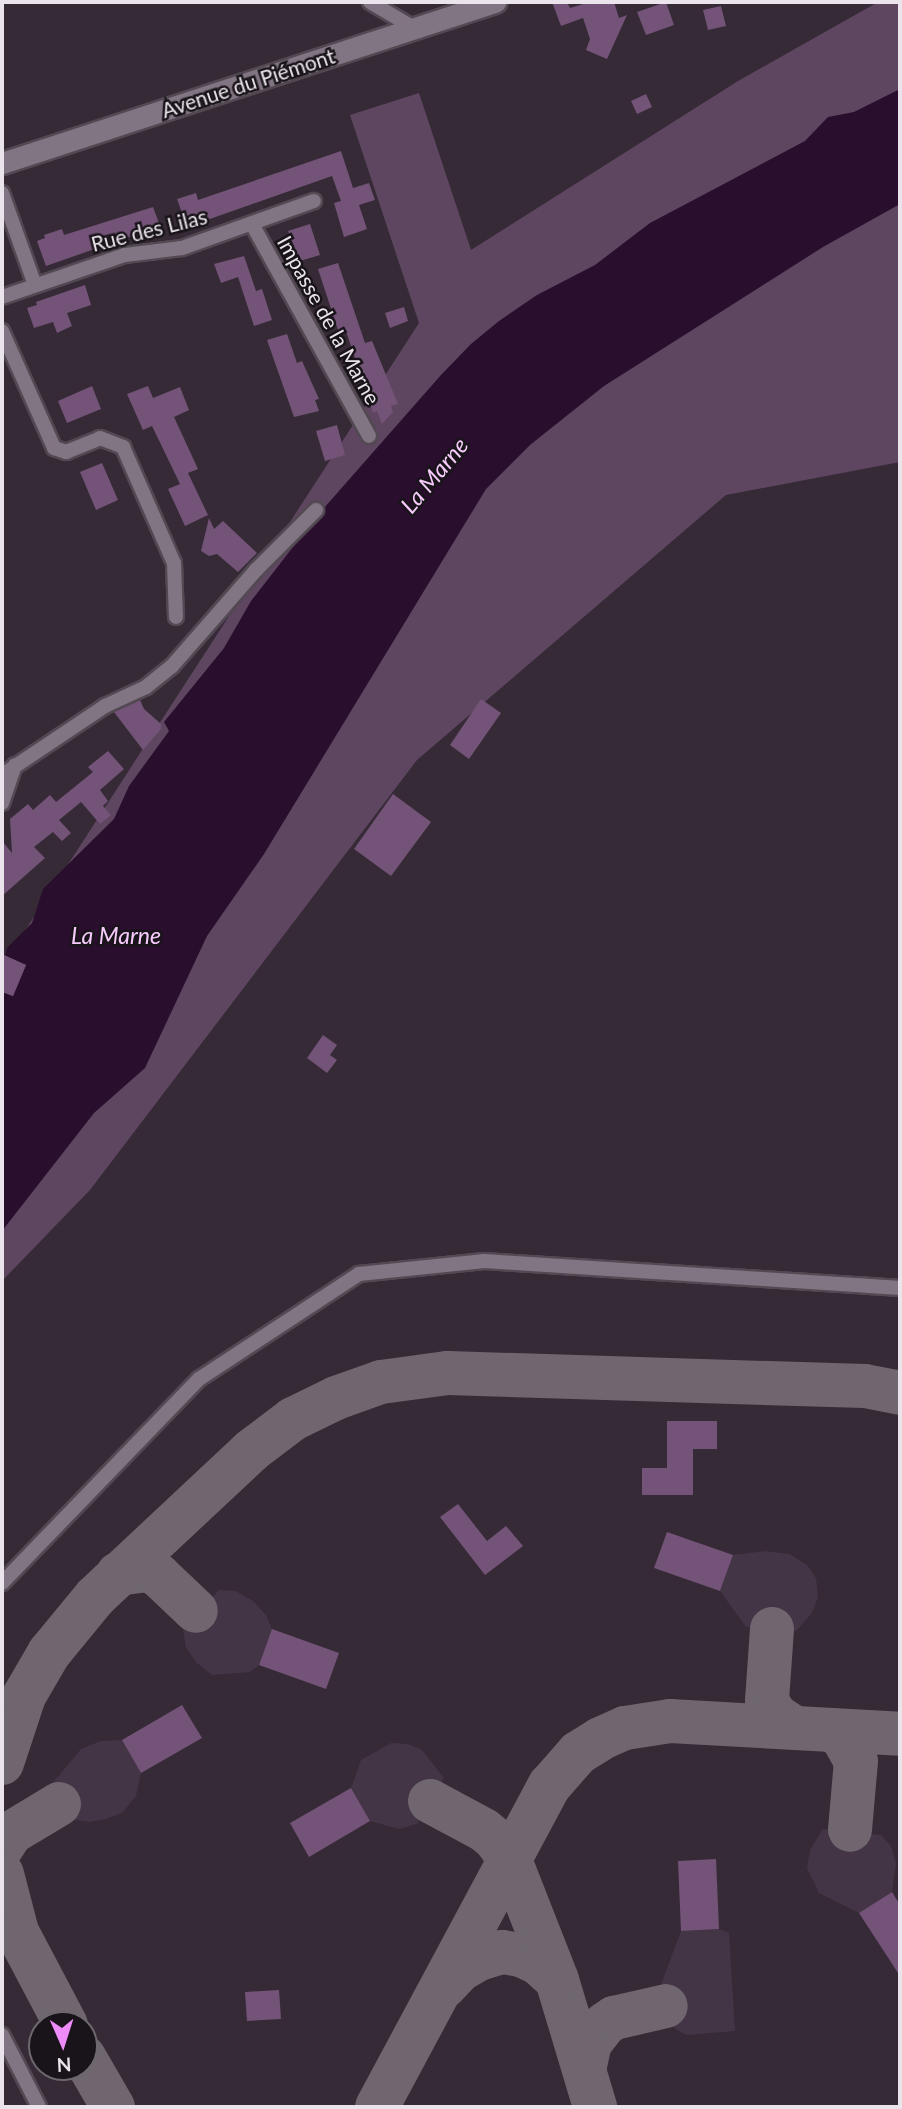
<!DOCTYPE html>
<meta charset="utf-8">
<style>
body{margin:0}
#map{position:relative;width:902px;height:2109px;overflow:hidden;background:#352a36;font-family:Lato,sans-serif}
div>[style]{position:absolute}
.built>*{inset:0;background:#443546}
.green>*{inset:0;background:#5e4560}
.water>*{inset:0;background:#2a0e2e}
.taxiway>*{height:44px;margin:-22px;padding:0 22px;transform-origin:22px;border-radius:22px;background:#6f6670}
.building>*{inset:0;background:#745378}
.roads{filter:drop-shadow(2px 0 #524953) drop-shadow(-2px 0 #524953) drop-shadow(0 2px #524953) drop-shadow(0 -2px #524953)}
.minor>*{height:14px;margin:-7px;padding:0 7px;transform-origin:7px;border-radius:7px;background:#827583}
.secondary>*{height:21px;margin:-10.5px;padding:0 10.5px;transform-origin:10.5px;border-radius:10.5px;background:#827583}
span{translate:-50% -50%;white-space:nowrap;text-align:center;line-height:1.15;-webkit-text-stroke:5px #19141a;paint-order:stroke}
.street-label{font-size:21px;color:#ebe4ec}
.water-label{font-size:23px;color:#f6cbfb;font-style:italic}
.frame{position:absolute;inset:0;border:4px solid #ebe4ec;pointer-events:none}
.north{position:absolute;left:28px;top:2011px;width:70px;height:70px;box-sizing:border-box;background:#19141a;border:2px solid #6d676e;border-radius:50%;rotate:177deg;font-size:19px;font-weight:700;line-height:28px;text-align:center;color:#ebe4ec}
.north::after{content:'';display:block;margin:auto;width:24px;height:32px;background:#ed8cf9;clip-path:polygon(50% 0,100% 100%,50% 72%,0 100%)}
</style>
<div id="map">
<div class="built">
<i style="clip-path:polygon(765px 1551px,789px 1554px,807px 1565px,816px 1578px,818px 1597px,812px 1613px,796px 1631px,746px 1627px,720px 1591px,733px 1555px)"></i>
<i style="clip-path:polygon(219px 1590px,236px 1591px,253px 1601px,266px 1615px,272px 1629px,259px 1665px,250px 1672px,212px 1675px,197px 1663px,186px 1648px,183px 1629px)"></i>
<i style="clip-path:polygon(122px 1740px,141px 1773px,136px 1796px,122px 1813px,106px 1819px,90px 1822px,68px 1819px,51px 1785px,81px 1749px,101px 1741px)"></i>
<i style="clip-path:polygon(391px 1743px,408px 1744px,422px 1750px,444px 1778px,417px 1824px,399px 1829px,370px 1821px,351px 1788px,361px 1760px)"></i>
<i style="clip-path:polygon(823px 1829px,881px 1835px,891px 1846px,896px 1863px,892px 1892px,859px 1913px,819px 1893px,807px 1868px,810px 1850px)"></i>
<i style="clip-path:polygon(719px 1929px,729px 1933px,735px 2031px,686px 2035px,671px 2026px,660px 1987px,681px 1931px)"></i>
</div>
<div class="green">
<i style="clip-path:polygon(878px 2px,900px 2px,900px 462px,726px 495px,417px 760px,90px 1190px,2px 1281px,2px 961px,6px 960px,419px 323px,350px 115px,419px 93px,471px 250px,738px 81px)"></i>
</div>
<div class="water">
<i style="clip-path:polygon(900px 89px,900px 204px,823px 247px,604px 386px,530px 445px,486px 489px,264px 854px,207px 936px,145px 1068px,94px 1113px,2px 1231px,2px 992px,13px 996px,26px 965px,5px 956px,7px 948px,32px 923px,43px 889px,114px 819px,129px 786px,169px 731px,164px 722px,224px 648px,251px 601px,317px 516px,441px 375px,471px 344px,499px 321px,537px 295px,595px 265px,650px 223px,805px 141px,828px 117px,854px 112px)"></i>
</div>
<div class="taxiway">
<i style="left:118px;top:1574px;width:29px;rotate:-8deg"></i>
<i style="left:147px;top:1570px;width:12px;rotate:24deg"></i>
<i style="left:158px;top:1575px;width:52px;rotate:43.5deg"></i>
<i style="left:772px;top:1629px;width:72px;rotate:94deg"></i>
<i style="left:767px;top:1701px;width:16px;rotate:60deg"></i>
<i style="left:775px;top:1715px;width:20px;rotate:33deg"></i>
<i style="left:832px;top:1730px;width:14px;rotate:36deg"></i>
<i style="left:843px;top:1738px;width:26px;rotate:61deg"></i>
<i style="left:856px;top:1761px;width:69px;rotate:95deg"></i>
<i style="left:2px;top:1763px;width:71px;rotate:-71.8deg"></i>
<i style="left:24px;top:1696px;width:50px;rotate:-59.8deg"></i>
<i style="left:49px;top:1653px;width:72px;rotate:-50.6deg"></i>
<i style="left:95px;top:1597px;width:215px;rotate:-43.1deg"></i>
<i style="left:252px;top:1450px;width:51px;rotate:-37.1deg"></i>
<i style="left:293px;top:1419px;width:48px;rotate:-26deg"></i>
<i style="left:336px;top:1398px;width:48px;rotate:-19.6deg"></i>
<i style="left:381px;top:1382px;width:68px;rotate:-7.7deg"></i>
<i style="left:448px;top:1373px;width:417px;rotate:1.8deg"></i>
<i style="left:865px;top:1386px;width:36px;rotate:11deg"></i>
<i style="left:430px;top:1801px;width:61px;rotate:28.2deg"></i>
<i style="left:484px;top:1830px;width:14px;rotate:39deg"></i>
<i style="left:495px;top:1839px;width:26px;rotate:54deg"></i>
<i style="left:510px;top:1860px;width:129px;rotate:68.6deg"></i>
<i style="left:557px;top:1980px;width:133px;rotate:73.3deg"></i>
<i style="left:2px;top:1847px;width:17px;rotate:-57deg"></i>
<i style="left:11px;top:1833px;width:56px;rotate:-31.1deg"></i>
<i style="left:2px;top:1874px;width:60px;rotate:75.5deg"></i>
<i style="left:17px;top:1932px;width:105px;rotate:62.2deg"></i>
<i style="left:445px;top:1986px;width:22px;rotate:-47deg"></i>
<i style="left:460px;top:1970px;width:22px;rotate:-30deg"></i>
<i style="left:479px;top:1959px;width:24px;rotate:-17deg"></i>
<i style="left:502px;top:1952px;width:19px;rotate:9deg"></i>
<i style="left:521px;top:1955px;width:19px;rotate:25deg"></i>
<i style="left:538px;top:1963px;width:25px;rotate:42deg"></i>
<i style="left:84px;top:2057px;width:58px;rotate:59.9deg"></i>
<i style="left:585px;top:2066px;width:24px;rotate:-78deg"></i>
<i style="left:590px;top:2043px;width:24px;rotate:-52deg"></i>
<i style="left:605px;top:2024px;width:11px;rotate:-34deg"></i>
<i style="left:614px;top:2018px;width:53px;rotate:-13deg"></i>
<i style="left:377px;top:2107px;width:366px;rotate:-61.8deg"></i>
<i style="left:550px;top:1785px;width:43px;rotate:-48.8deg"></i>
<i style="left:578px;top:1753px;width:26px;rotate:-32deg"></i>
<i style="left:600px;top:1739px;width:27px;rotate:-24deg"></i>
<i style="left:625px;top:1728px;width:46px;rotate:-8.8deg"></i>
<i style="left:670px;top:1721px;width:230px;rotate:3.2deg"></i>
</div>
<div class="building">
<i style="clip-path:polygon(552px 2px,567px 2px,570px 8px,590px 2px,614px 2px,619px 18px,627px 15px,607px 59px,586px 50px,590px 39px,583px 18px,561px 26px)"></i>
<i style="clip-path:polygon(666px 2px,674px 25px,646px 35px,637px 12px)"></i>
<i style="clip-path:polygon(721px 6px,726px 26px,708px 30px,703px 10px)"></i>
<i style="clip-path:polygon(646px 94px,652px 107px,637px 114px,631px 101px)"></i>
<i style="clip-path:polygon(341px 151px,353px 188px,369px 183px,375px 200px,359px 205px,367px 229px,344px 237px,334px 203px,341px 201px,332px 176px,187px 227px,177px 199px,196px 193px,198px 200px)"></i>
<i style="clip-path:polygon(153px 207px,159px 223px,148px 227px,149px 230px,46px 266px,37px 241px,45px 238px,44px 235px,62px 229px,64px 235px)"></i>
<i style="clip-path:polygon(310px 224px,320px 255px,300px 261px,288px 231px)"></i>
<i style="clip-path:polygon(244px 256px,256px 291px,262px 289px,272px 320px,254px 326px,238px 277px,221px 283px,214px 264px)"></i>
<i style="clip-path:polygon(338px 263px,365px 343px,372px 341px,398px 404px,391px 406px,393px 412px,382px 424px,377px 411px,373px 413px,346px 331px,339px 333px,318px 269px)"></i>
<i style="clip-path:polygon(85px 285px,91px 305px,67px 313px,72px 326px,57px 333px,53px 322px,34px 328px,27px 308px,37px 305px,36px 302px)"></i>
<i style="clip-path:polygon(404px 307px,408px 321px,390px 328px,385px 313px)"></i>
<i style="clip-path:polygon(287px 334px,297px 363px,302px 361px,319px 399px,315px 400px,319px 411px,294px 417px,267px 340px)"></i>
<i style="clip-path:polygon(92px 386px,101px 409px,67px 423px,58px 401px)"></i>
<i style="clip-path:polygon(148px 386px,153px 398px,180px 387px,189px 410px,174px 417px,198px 469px,188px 473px,208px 515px,185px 526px,168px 489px,180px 484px,152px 426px,143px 430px,127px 394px)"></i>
<i style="clip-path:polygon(337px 425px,345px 455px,325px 461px,316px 431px)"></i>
<i style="clip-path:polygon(102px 463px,118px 500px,96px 510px,80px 472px)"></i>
<i style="clip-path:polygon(209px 518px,214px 529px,223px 521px,257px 553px,238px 572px,217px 554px,209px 556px,201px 551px)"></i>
<i style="clip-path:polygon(481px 699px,501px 713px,469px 759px,450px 745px)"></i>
<i style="clip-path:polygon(140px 700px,144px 709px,161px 724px,161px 729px,143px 750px,114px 712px)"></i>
<i style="clip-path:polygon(108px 751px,124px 769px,100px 790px,108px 801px,103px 806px,111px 815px,100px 824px,81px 802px,59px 820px,71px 833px,62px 841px,53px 832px,34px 847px,45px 858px,2px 896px,2px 841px,12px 853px,10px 819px,28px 804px,33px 810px,50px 795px,56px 802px,93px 772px,88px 767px)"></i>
<i style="clip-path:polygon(393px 794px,431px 822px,391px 876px,354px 849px)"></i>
<i style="clip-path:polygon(2px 954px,26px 965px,13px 996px,2px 992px)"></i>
<i style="clip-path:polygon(323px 1035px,337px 1045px,330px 1055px,337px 1060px,327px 1073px,307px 1058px)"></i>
<i style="clip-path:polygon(667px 1421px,717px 1421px,717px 1449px,693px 1449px,693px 1495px,642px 1495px,642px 1468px,667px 1468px)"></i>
<i style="clip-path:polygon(458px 1504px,487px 1541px,506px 1526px,523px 1546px,485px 1575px,440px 1517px)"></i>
<i style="clip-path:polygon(667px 1532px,733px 1555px,720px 1591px,654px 1568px)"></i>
<i style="clip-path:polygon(272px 1629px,339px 1653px,326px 1689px,259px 1665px)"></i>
<i style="clip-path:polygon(182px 1705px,202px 1738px,141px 1773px,122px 1740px)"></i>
<i style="clip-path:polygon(351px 1788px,370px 1821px,309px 1857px,290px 1823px)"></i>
<i style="clip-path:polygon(716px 1859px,719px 1929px,681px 1931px,678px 1861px)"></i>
<i style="clip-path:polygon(892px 1892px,900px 1905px,900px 1976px,859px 1913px)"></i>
<i style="clip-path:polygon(279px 1990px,281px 2019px,247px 2021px,245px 1992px)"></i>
</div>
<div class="roads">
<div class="minor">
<i style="left:370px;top:2px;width:51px;rotate:30.6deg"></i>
<i style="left:2px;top:193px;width:98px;rotate:70.3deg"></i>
<i style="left:252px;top:224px;width:242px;rotate:61.1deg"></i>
<i style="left:2px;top:297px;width:130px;rotate:-18.9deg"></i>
<i style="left:125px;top:255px;width:57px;rotate:-7deg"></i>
<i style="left:182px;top:248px;width:140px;rotate:-19.6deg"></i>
<i style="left:2px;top:331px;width:128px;rotate:66deg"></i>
<i style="left:54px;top:448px;width:13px;rotate:18deg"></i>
<i style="left:66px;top:452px;width:37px;rotate:-22deg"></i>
<i style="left:100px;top:438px;width:25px;rotate:21deg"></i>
<i style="left:123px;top:447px;width:127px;rotate:66.3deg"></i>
<i style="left:174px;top:563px;width:54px;rotate:87.9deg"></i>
<i style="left:2px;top:775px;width:124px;rotate:-33.8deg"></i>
<i style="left:105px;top:706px;width:45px;rotate:-24.9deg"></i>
<i style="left:146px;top:687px;width:33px;rotate:-39deg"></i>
<i style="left:172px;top:666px;width:128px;rotate:-48.8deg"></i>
<i style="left:256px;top:570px;width:85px;rotate:-45deg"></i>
<i style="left:2px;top:803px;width:40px;rotate:-71.1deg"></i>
<i style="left:2px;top:1583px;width:284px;rotate:-46deg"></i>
<i style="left:199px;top:1379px;width:191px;rotate:-33.3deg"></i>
<i style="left:359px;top:1274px;width:126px;rotate:-5.9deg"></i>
<i style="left:484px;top:1261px;width:417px;rotate:3.7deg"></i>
<i style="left:2px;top:2035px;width:81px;rotate:62.8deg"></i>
</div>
<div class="secondary">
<i style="left:2px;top:163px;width:519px;rotate:-18.09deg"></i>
</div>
</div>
<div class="street-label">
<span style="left:248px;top:83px;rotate:-18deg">Avenue du Piémont</span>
<span style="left:149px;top:230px;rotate:-14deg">Rue des Lilas</span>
<span style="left:329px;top:320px;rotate:61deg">Impasse de la Marne</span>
</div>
<div class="water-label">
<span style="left:434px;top:475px;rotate:-50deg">La Marne</span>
<span style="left:116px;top:935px">La Marne</span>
</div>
<div class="frame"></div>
<div class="north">N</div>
</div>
